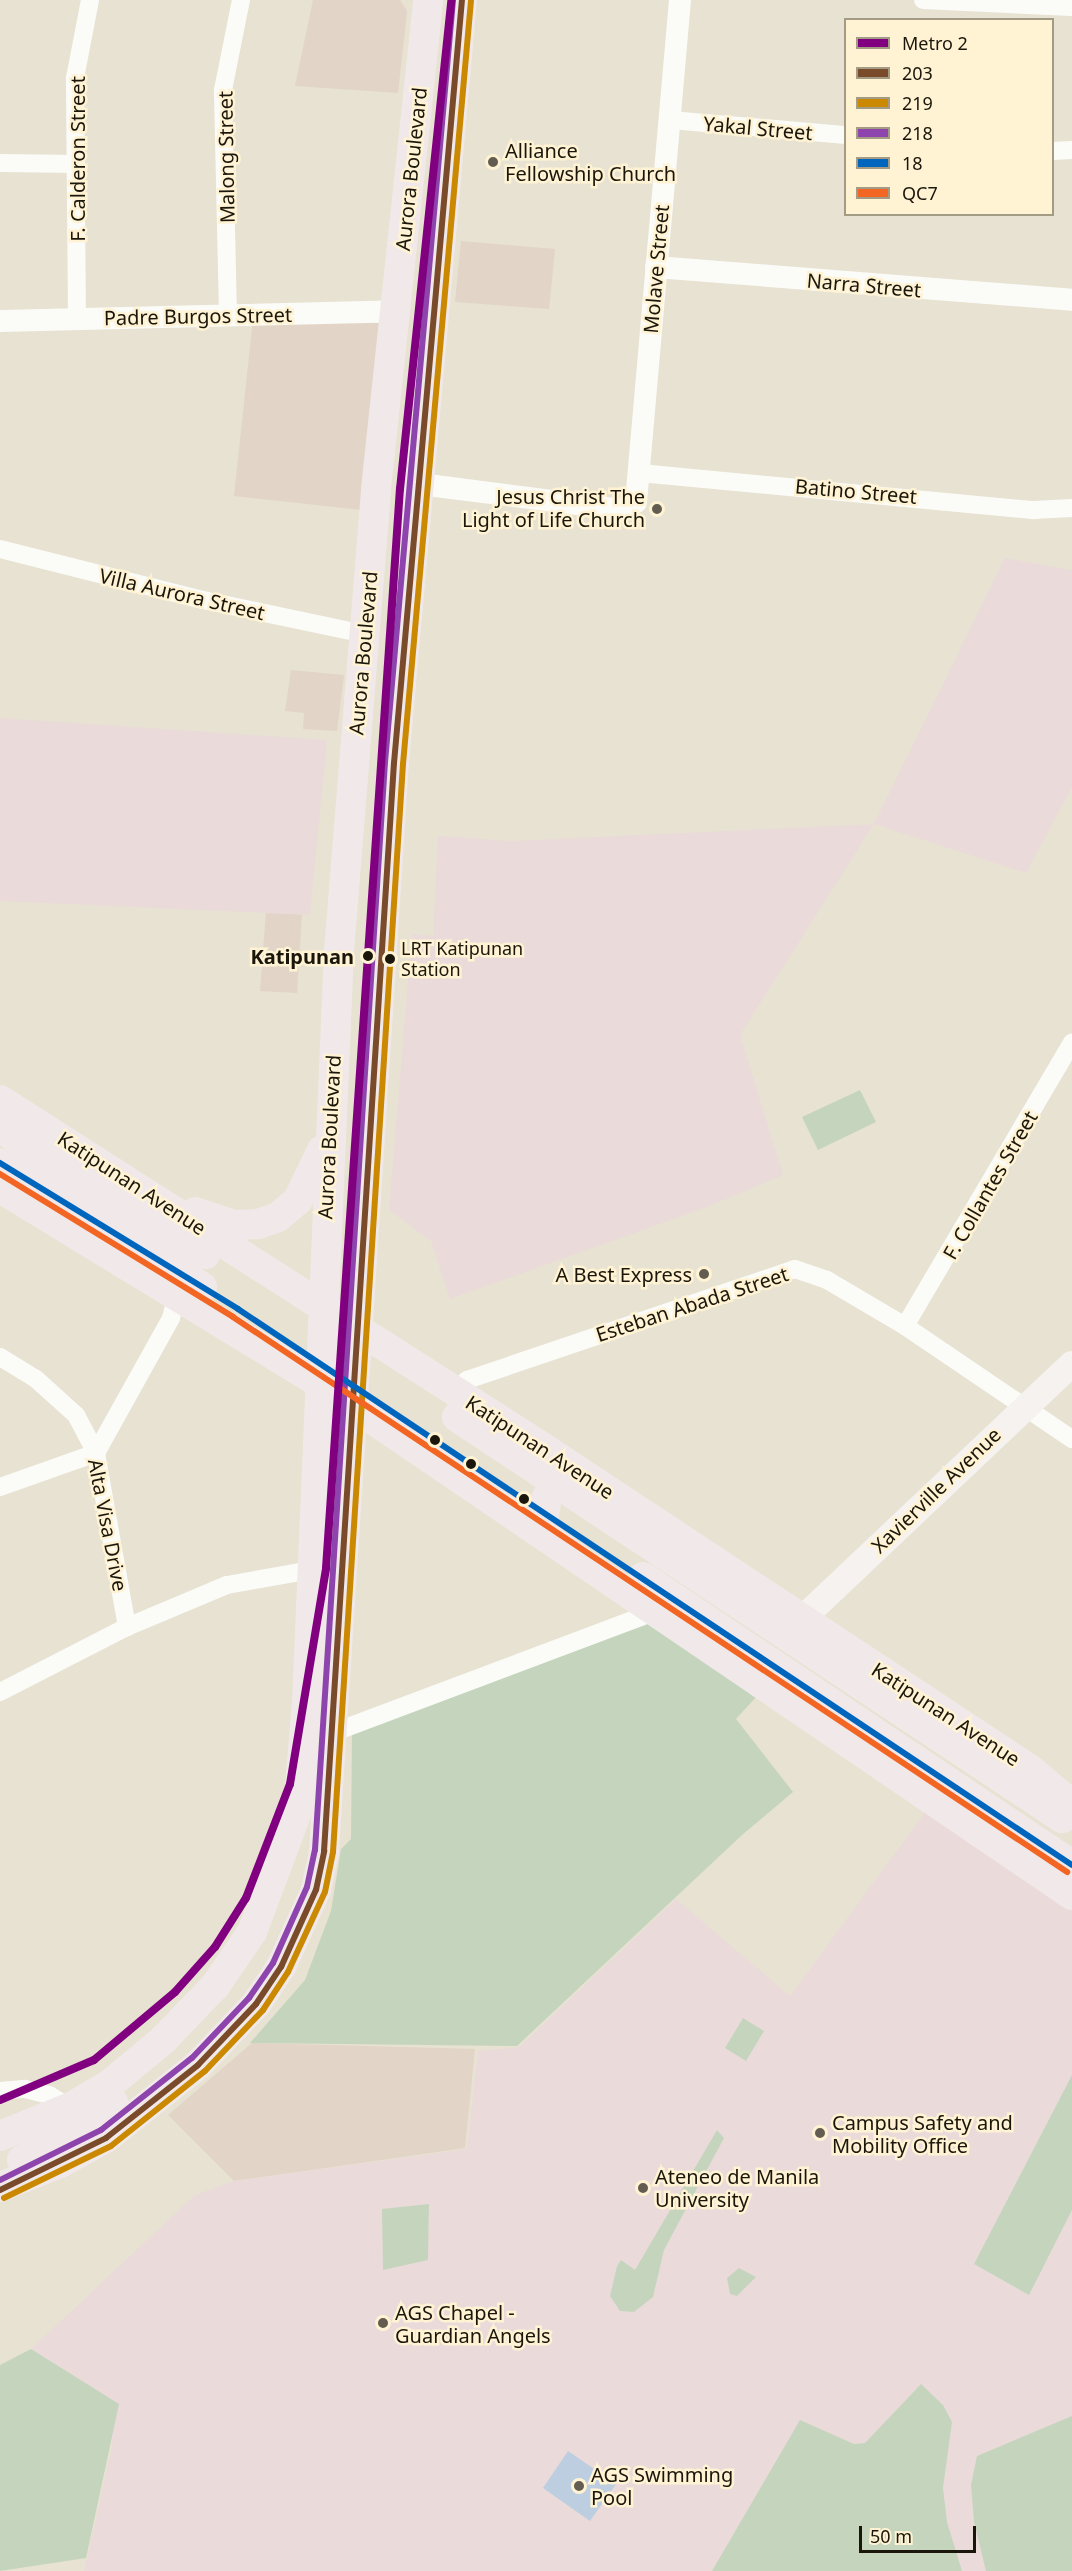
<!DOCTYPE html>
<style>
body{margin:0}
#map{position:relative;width:1072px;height:2571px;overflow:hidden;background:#e7e2d1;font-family:"Noto Sans",sans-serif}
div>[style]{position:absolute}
.commercial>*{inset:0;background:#e2d4c6}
.education>*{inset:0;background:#eadbda}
.green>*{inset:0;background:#c5d5bd}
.water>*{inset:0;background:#bccee0}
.minor>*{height:18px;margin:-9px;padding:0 9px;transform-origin:9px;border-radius:9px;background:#fbfbf8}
.tertiary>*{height:22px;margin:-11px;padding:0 11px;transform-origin:11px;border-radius:11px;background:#fbfbf8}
.secondary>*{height:26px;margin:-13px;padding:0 13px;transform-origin:13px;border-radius:13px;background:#f6f2f0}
.primary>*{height:30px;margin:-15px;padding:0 15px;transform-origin:15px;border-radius:15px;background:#f1e9e9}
.bus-1>*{height:6px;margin:-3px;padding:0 3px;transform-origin:3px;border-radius:3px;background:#7a4b2a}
.bus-2>*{height:6px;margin:-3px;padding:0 3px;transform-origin:3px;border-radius:3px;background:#cb8902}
.bus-3>*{height:6px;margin:-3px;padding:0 3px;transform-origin:3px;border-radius:3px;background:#8e44ad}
.bus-4>*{height:6px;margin:-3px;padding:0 3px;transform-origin:3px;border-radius:3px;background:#0065bd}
.bus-5>*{height:6px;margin:-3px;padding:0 3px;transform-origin:3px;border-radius:3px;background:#f26522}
.metro-1>*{height:8px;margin:-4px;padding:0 4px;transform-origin:4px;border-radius:4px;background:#800080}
.dots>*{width:16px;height:16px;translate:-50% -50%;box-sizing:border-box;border:3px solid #fff3d4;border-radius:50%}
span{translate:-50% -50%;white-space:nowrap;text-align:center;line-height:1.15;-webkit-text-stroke:5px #fff3d4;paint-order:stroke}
.bus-label{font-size:18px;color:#1a160b}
.left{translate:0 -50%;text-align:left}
.street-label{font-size:20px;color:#1a160b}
.poi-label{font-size:20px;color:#1a160b}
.right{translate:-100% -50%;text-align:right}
.stop-label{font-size:20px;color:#1a160b;font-weight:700}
.legend{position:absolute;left:844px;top:18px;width:210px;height:198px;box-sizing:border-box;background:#fff3d4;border:2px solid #a39b84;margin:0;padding:8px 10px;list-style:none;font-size:18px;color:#1a160b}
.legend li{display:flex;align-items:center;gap:12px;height:30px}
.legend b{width:30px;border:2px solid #a39b84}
.scale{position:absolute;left:859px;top:2526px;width:117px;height:27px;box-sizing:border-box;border:3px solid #1a160b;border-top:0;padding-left:8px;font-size:18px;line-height:21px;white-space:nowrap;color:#1a160b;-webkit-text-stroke:4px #fff3d4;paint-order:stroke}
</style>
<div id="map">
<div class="commercial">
<i style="clip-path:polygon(313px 0,400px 0,407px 11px,398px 93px,295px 86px)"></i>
<i style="clip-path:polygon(461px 241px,555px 249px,549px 309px,455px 302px)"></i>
<i style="clip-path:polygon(253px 319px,380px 323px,362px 510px,234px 496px)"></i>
<i style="clip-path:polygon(291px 670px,344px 675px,337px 731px,303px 729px,304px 713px,285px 711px)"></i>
<i style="clip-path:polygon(266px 912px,302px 914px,297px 993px,260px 991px)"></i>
<i style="clip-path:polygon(252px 2043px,475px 2049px,465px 2148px,234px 2181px,168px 2115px)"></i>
</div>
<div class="education">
<i style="clip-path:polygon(1005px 558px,1072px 570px,1072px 787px,1026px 873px,874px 824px,740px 1035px,783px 1175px,707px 1207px,450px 1299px,431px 1241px,389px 1210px,412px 934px,433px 936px,438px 836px,511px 841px,874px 824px)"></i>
<i style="clip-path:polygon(0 718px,327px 740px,310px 915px,0 901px)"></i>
<i style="clip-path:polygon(929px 1807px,1072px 1902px,1072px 2571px,84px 2571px,113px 2442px,31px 2349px,195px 2195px,234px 2181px,467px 2149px,478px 2051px,519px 2047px,676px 1899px,790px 1996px)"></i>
</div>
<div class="green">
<i style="clip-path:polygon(860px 1090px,876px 1122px,818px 1150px,802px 1117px)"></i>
<i style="clip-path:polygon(651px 1619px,757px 1696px,736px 1719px,793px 1792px,742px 1835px,517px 2046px,250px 2043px,305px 1980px,331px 1911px,341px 1849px,351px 1839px,352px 1728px)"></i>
<i style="clip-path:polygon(743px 2018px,764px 2031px,746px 2061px,725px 2048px)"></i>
<i style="clip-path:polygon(1072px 2075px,1072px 2210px,1029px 2295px,974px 2264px)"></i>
<i style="clip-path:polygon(717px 2130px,724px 2138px,664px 2250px,653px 2297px,634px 2312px,620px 2311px,610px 2296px,617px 2266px,621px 2260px,635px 2270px)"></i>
<i style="clip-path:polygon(429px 2204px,428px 2260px,383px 2270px,382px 2209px)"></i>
<i style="clip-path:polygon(739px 2268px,756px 2277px,737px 2296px,730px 2294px,727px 2278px)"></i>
<i style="clip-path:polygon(31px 2349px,119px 2404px,86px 2558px,0 2571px,0 2365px)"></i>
<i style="clip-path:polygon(921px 2384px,943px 2405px,952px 2422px,943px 2488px,947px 2522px,962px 2571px,712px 2571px,800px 2420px,854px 2444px,865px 2443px)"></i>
<i style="clip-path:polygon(1072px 2416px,1072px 2571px,986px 2571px,974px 2522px,971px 2485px,977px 2456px)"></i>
</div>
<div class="water">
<i style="clip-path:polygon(568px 2451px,616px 2484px,590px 2521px,543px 2488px)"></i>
</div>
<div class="minor">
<i style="left:923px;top:0;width:149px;rotate:2.7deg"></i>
<i style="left:670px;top:120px;width:177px;rotate:4.9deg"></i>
<i style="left:1052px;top:151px;width:20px;rotate:-3deg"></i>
<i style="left:0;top:163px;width:76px;rotate:0.8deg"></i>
<i style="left:228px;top:315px;width:225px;rotate:-91.3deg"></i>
<i style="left:223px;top:90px;width:92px;rotate:-78.7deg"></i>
<i style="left:77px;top:319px;width:241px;rotate:-90.5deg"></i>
<i style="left:75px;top:78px;width:79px;rotate:-79.1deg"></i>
<i style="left:640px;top:473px;width:396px;rotate:5.4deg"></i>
<i style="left:1034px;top:510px;width:38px;rotate:-3deg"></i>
<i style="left:0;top:549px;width:209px;rotate:14.1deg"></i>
<i style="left:203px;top:600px;width:165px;rotate:11.9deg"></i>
<i style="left:905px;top:1326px;width:329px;rotate:-59.5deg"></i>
<i style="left:0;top:1357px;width:42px;rotate:31.4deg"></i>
<i style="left:36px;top:1379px;width:54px;rotate:42deg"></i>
<i style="left:76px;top:1415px;width:43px;rotate:62.2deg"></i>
<i style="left:96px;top:1453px;width:177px;rotate:79.9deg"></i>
<i style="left:454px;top:1392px;width:18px;rotate:-43deg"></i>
<i style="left:467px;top:1380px;width:346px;rotate:-18.7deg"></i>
<i style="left:795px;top:1269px;width:34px;rotate:19deg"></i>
<i style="left:827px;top:1280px;width:91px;rotate:30.5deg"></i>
<i style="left:905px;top:1326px;width:202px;rotate:34.1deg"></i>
<i style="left:0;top:1487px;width:102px;rotate:-19.5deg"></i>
<i style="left:96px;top:1453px;width:154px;rotate:-60.9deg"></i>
<i style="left:171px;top:1318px;width:24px;rotate:-75deg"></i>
<i style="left:0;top:1692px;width:143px;rotate:-27.1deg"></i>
<i style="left:127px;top:1627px;width:108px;rotate:-22.8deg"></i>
<i style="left:227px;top:1585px;width:85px;rotate:-10.1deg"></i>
<i style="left:332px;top:1733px;width:346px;rotate:-20.6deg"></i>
<i style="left:0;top:2091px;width:25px;rotate:-5deg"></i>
<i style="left:25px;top:2089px;width:25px;rotate:14deg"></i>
<i style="left:49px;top:2095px;width:23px;rotate:31deg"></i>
</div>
<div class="tertiary">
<i style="left:656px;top:267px;width:417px;rotate:4.5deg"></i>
<i style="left:0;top:321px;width:397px;rotate:-1.4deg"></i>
<i style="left:420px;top:484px;width:205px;rotate:7.3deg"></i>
<i style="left:623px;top:510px;width:15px;rotate:-32deg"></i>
<i style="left:636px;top:502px;width:504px;rotate:-84.99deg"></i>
</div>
<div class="secondary">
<i style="left:802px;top:1619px;width:371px;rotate:-43.4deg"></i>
</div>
<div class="primary">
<i style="left:0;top:1100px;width:636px;rotate:32.62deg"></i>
<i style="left:536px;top:1443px;width:593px;rotate:33.45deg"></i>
<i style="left:1031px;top:1770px;width:54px;rotate:40.5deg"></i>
<i style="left:0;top:1128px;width:241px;rotate:31.6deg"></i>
<i style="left:0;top:1163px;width:237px;rotate:31.5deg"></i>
<i style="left:0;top:1188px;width:373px;rotate:31.4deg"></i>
<i style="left:318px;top:1382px;width:912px;rotate:34.23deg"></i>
<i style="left:195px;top:1212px;width:41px;rotate:18.4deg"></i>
<i style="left:234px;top:1225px;width:24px;rotate:-2deg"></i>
<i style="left:258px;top:1224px;width:21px;rotate:-19deg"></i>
<i style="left:278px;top:1217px;width:26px;rotate:-40deg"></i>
<i style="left:298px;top:1200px;width:55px;rotate:-64.4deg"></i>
<i style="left:457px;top:1417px;width:726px;rotate:33.54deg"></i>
<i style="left:551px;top:1540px;width:18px;rotate:-117deg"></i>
<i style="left:543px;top:1524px;width:27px;rotate:-82deg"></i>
<i style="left:547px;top:1497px;width:22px;rotate:-47deg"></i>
<i style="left:562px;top:1481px;width:14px;rotate:-17deg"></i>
<i style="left:643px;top:1577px;width:517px;rotate:33.87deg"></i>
<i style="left:0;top:2136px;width:79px;rotate:-22.3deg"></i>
<i style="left:73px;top:2106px;width:43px;rotate:-30.7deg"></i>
<i style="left:110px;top:2084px;width:69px;rotate:-39.7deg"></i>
<i style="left:163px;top:2040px;width:75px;rotate:-46.1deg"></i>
<i style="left:215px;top:1986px;width:65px;rotate:-55.6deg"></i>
<i style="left:252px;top:1932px;width:131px;rotate:-69.5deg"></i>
<i style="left:298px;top:1809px;width:107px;rotate:-85.2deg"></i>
<i style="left:307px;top:1702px;width:752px;rotate:-87.56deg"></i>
<i style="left:339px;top:951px;width:463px;rotate:-85.4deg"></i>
<i style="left:376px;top:489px;width:492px;rotate:-83.9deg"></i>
<i style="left:22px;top:2160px;width:24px;rotate:-24deg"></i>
<i style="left:44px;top:2150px;width:84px;rotate:-34.8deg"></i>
<i style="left:0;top:2187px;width:65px;rotate:-21.8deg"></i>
<i style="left:60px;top:2163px;width:52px;rotate:-28.5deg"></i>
<i style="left:106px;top:2138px;width:117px;rotate:-38.4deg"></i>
<i style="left:198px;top:2065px;width:84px;rotate:-46.4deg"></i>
<i style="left:256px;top:2004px;width:45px;rotate:-56deg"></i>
<i style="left:281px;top:1967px;width:85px;rotate:-65.6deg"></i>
<i style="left:316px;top:1890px;width:40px;rotate:-78deg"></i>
<i style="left:324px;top:1851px;width:1090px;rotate:-86.32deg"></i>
<i style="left:394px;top:763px;width:766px;rotate:-84.91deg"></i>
</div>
<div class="bus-1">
<i style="left:0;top:2190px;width:118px;rotate:-26.1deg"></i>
<i style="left:106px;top:2138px;width:117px;rotate:-38.4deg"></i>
<i style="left:198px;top:2065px;width:84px;rotate:-46.4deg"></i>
<i style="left:256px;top:2004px;width:45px;rotate:-56deg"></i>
<i style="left:281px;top:1967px;width:85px;rotate:-65.6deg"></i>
<i style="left:316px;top:1890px;width:40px;rotate:-78deg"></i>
<i style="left:324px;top:1851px;width:1090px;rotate:-86.32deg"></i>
<i style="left:394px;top:763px;width:766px;rotate:-84.91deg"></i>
</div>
<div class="bus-2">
<i style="left:4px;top:2198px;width:119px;rotate:-25.9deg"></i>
<i style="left:111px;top:2146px;width:120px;rotate:-38.6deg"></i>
<i style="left:205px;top:2071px;width:84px;rotate:-46.4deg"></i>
<i style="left:263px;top:2010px;width:45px;rotate:-56.7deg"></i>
<i style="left:288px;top:1972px;width:88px;rotate:-65.2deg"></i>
<i style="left:325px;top:1892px;width:41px;rotate:-78.7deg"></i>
<i style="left:333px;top:1852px;width:1090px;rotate:-86.32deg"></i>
<i style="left:403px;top:764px;width:766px;rotate:-84.91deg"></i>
</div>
<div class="bus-3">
<i style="left:0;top:2180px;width:113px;rotate:-26.3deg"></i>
<i style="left:101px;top:2130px;width:116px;rotate:-38.4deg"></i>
<i style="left:192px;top:2058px;width:83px;rotate:-46.5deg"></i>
<i style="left:249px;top:1998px;width:42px;rotate:-55.6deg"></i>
<i style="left:273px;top:1963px;width:83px;rotate:-65.9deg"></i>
<i style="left:307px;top:1887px;width:38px;rotate:-78deg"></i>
<i style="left:315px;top:1850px;width:1090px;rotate:-86.32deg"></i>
<i style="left:385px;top:762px;width:765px;rotate:-84.9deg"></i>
</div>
<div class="bus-4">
<i style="left:0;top:1163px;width:279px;rotate:31.5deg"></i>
<i style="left:238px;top:1309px;width:1002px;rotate:33.69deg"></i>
</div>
<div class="bus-5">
<i style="left:0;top:1174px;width:273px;rotate:31.5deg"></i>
<i style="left:233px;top:1317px;width:1002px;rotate:33.64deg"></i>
</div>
<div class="metro-1">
<i style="left:0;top:2100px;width:102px;rotate:-23.1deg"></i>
<i style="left:94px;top:2060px;width:106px;rotate:-40deg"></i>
<i style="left:175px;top:1992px;width:60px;rotate:-48.4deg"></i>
<i style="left:215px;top:1947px;width:58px;rotate:-57.7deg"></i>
<i style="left:246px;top:1898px;width:122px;rotate:-68.9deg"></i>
<i style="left:290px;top:1784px;width:219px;rotate:-80.5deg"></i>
<i style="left:326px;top:1568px;width:1082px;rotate:-86.08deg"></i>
<i style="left:400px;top:489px;width:492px;rotate:-84deg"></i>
</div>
<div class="dots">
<i style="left:493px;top:162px;background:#625d50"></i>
<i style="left:657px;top:509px;background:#625d50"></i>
<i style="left:368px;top:956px;background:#1a160b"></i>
<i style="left:390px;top:959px;background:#1a160b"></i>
<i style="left:704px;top:1274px;background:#625d50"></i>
<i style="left:435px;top:1440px;background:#1a160b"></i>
<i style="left:471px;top:1464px;background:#1a160b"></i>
<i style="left:524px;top:1499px;background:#1a160b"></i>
<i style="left:820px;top:2133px;background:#625d50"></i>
<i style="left:643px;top:2188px;background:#625d50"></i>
<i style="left:383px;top:2323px;background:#625d50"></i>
<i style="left:579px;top:2486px;background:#625d50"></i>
</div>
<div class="bus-label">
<span class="left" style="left:401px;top:959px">LRT Katipunan<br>Station</span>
</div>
<div class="street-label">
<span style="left:758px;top:128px;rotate:5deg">Yakal Street</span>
<span style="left:226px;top:157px;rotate:-91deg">Malong Street</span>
<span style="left:77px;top:159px;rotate:-90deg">F. Calderon Street</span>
<span style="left:411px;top:169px;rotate:-84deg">Aurora Boulevard</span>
<span style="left:656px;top:269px;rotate:-85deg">Molave Street</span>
<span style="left:864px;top:285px;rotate:5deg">Narra Street</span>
<span style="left:198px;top:316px;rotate:-1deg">Padre Burgos Street</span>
<span style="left:856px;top:491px;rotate:5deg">Batino Street</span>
<span style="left:182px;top:594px;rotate:13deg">Villa Aurora Street</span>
<span style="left:363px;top:653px;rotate:-85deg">Aurora Boulevard</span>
<span style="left:329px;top:1137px;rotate:-87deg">Aurora Boulevard</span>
<span style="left:132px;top:1183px;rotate:33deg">Katipunan Avenue</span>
<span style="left:990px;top:1185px;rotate:-60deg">F. Collantes Street</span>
<span style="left:692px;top:1304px;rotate:-18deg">Esteban Abada Street</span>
<span style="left:540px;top:1447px;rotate:33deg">Katipunan Avenue</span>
<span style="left:936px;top:1490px;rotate:-44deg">Xavierville Avenue</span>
<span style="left:108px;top:1525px;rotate:79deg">Alta Visa Drive</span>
<span style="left:946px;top:1714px;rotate:33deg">Katipunan Avenue</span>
</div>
<div class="poi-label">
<span class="left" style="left:505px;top:162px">Alliance<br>Fellowship Church</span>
<span class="right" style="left:645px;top:508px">Jesus Christ The<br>Light of Life Church</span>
<span class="right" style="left:692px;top:1274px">A Best Express</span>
<span class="left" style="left:832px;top:2134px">Campus Safety and<br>Mobility Office</span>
<span class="left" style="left:655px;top:2188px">Ateneo de Manila<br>University</span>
<span class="left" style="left:395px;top:2324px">AGS Chapel -<br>Guardian Angels</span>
<span class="left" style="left:591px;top:2486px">AGS Swimming<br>Pool</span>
</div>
<div class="stop-label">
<span class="right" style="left:354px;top:956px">Katipunan</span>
</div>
<ul class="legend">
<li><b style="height:8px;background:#800080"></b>Metro 2</li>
<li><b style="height:8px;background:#7a4b2a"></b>203</li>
<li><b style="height:8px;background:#cb8902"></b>219</li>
<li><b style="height:8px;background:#8e44ad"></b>218</li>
<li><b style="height:8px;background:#0065bd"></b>18</li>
<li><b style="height:8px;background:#f26522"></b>QC7</li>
</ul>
<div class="scale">50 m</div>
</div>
